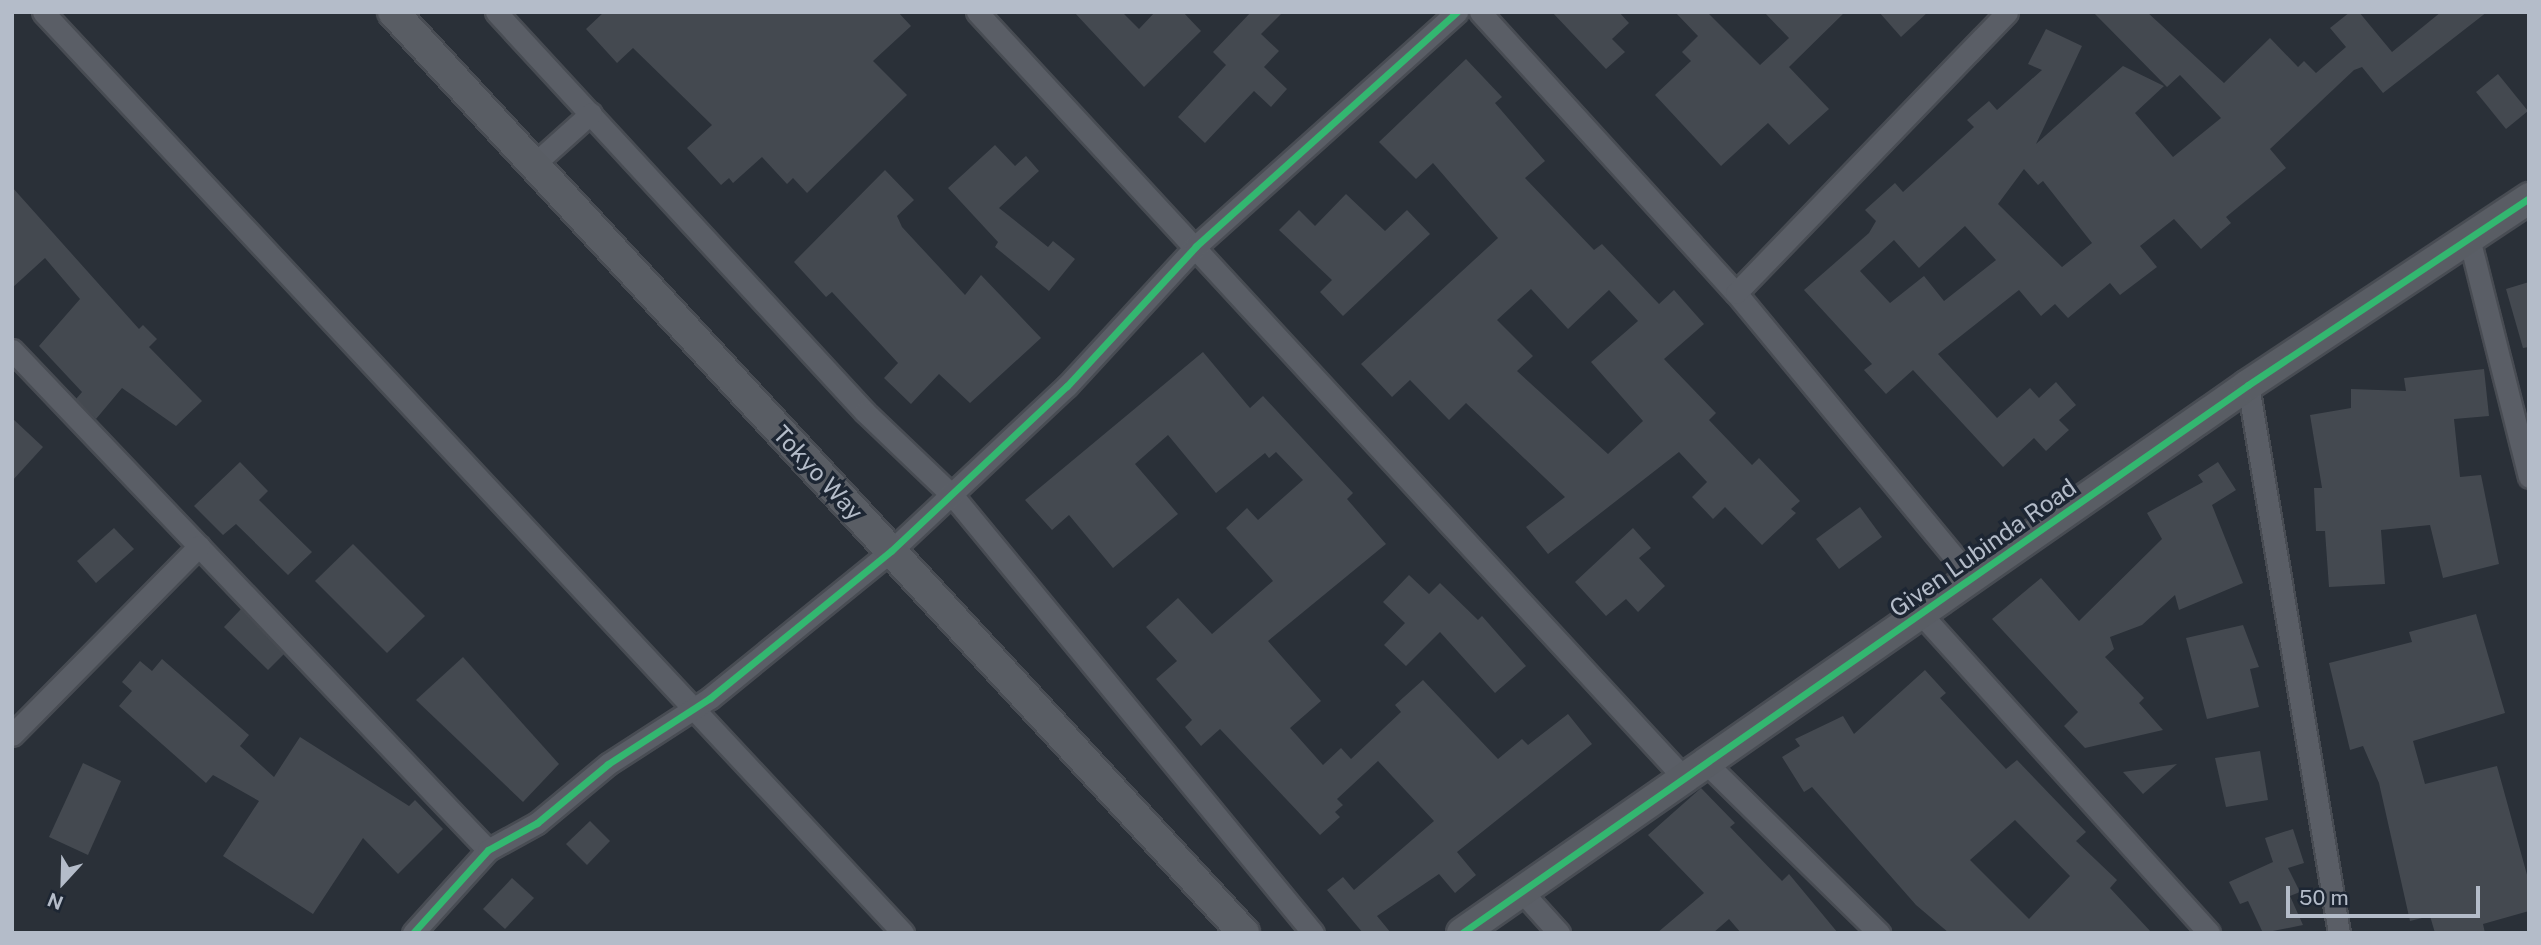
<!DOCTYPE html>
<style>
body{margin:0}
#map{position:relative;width:2541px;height:945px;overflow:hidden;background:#2a3038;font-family:"Public Sans",sans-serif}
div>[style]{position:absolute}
.building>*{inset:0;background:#444950}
.roads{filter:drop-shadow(2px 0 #484c53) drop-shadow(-2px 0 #484c53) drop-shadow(0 2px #484c53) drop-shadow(0 -2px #484c53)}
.street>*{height:21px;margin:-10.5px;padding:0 10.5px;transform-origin:10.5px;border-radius:10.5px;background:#5a5e66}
.secondary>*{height:30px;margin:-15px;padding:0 15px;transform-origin:15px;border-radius:15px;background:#595d64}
.cycleway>*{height:7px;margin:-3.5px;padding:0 3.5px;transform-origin:3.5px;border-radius:3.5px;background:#33b770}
span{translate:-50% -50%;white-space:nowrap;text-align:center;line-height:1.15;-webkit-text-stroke:7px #1d2633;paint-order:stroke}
.street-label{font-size:24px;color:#b4bcc9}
.frame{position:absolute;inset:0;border:14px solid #b4bcc9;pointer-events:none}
.north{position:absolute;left:28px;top:847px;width:70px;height:70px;-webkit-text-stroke:5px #1d2633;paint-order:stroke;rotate:202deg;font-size:19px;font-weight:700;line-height:28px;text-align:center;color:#b4bcc9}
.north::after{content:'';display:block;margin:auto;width:24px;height:32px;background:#b4bcc9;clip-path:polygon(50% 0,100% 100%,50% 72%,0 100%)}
.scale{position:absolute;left:2286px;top:886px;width:194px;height:32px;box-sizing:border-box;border:4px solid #b4bcc9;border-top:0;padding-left:9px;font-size:21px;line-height:24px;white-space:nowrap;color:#b4bcc9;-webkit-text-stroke:5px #1d2633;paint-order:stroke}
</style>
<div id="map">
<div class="building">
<i style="clip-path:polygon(604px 12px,898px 12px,911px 26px,873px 61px,907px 95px,807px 193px,793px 178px,787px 184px,762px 157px,733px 183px,729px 178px,721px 185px,687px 148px,712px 125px,633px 48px,617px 63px,586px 29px)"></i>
<i style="clip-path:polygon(1074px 12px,1122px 12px,1139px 29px,1155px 12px,1183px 12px,1201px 31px,1144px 87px)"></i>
<i style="clip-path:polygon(1251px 12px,1283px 12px,1261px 34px,1279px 51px,1264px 67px,1287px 89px,1271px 107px,1254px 91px,1205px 143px,1178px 117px,1226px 65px,1213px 52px)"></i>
<i style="clip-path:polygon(1552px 12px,1619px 12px,1629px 23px,1612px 39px,1625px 52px,1606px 69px)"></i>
<i style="clip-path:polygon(1675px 12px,1707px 12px,1760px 65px,1789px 38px,1764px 12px,1845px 12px,1789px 67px,1829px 109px,1789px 145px,1768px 123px,1721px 166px,1655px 95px,1691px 61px,1682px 52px,1698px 36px)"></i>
<i style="clip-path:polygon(1879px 12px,1928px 12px,1901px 37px)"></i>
<i style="clip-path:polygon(evenodd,2093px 12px,2147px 12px,2224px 83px,2270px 38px,2298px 67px,2304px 61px,2316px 73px,2346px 47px,2330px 28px,2350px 12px,2359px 12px,2392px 52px,2441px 12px,2487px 12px,2383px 93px,2362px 67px,2354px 70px,2270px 149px,2286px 168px,2226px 217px,2231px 223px,2201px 249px,2174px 219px,2140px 246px,2157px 267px,2120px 295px,2110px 283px,2068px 318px,2055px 304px,2041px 316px,2019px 290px,1938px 354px,1997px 418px,2030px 388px,2039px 398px,2056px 382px,2076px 405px,2059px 420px,2069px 430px,2046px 451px,2034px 438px,2003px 467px,1913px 370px,1886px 394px,1864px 370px,1872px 364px,1804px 290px,1869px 233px,1876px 221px,1865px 210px,1895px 183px,1903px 192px,1974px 127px,1967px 120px,1989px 101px,1997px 110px,2042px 70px,2028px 64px,2046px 29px,2082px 46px,2036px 144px,2123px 66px,2164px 86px,2135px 113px,2173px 157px,2221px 118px,2180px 75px,2167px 87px,2093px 12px,2024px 169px,2038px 185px,2043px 181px,2092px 243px,2062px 267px,1998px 204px,2024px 169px,2093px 12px,1965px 226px,1996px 260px,1944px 301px,1924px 276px,1890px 303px,1860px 271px,1894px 240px,1919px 268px,1965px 226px)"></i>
<i style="clip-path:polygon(evenodd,1466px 59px,1502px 97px,1495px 103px,1545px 161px,1525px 178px,1594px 250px,1602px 244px,1659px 304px,1674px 290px,1704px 324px,1664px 359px,1716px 413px,1709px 420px,1752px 465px,1759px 458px,1800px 501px,1791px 509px,1796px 513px,1762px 545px,1725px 507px,1713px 519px,1692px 497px,1707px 482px,1679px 452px,1548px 554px,1526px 527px,1565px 497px,1466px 403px,1449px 420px,1410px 380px,1392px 397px,1361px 364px,1498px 238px,1433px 163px,1416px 179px,1379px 142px,1466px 59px,1531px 289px,1568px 329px,1609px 290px,1638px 321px,1591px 362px,1643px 421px,1608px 454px,1517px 371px,1533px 356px,1497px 320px,1531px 289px)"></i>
<i style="clip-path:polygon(2498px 74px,2528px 111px,2506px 129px,2476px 92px)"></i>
<i style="clip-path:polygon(995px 145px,1015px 166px,1026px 156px,1039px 171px,999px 208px,1048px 247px,1053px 241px,1075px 259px,1049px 291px,995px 247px,998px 242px,948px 188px)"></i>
<i style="clip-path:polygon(885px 170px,914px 200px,897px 216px,902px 227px,965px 295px,981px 275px,1041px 338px,970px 403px,939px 374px,911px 404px,884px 378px,898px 363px,832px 292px,826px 297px,794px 262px)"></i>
<i style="clip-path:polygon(12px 187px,139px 329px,143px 325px,157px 339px,149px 347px,202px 401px,176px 426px,122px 388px,96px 419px,76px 399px,82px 392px,39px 346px,80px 299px,45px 258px,12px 288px)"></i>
<i style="clip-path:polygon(1346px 194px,1385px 231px,1407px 210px,1430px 234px,1343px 316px,1320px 292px,1332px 280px,1279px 230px,1299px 210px,1315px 226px)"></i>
<i style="clip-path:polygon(2529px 282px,2529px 347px,2523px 348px,2506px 289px)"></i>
<i style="clip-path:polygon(1203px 352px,1250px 408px,1263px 396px,1353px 493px,1347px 499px,1386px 544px,1268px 641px,1321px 701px,1290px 728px,1323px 765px,1341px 748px,1351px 759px,1401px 712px,1395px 705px,1423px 680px,1498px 759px,1522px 739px,1528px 745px,1568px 714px,1592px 744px,1457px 852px,1476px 875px,1455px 893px,1439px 874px,1377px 916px,1391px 933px,1363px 933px,1327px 890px,1343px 877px,1354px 890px,1434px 821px,1378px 761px,1337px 799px,1343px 805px,1335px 812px,1340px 817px,1320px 835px,1220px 729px,1201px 746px,1185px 727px,1192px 720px,1156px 679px,1177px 661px,1146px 627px,1178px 598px,1212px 634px,1273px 581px,1226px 528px,1247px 508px,1258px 520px,1303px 480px,1276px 452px,1269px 458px,1265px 453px,1216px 493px,1168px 435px,1135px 464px,1178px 514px,1113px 568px,1069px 515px,1052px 530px,1025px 500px)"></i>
<i style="clip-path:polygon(2484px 369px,2489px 416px,2454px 419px,2460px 477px,2481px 475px,2499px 564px,2443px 578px,2430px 525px,2381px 530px,2385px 584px,2329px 587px,2325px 531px,2316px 531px,2314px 488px,2322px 488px,2310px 415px,2351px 408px,2351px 389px,2406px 391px,2404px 378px)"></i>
<i style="clip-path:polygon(12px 418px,43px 447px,12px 481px)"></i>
<i style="clip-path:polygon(240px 462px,268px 491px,259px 500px,312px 552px,288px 575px,236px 524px,223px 535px,194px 506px)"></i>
<i style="clip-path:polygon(2218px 462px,2236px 490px,2212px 505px,2243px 583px,2179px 610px,2175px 595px,2142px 625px,2110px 637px,2114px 649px,2105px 657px,2144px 698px,2139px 703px,2163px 730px,2085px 748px,2064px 726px,2078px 712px,1992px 619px,2041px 578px,2079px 621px,2162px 539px,2147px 513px,2203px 482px,2198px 475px)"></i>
<i style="clip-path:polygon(1860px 507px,1882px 537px,1839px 569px,1816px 539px)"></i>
<i style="clip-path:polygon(114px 528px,134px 549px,96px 583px,77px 561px)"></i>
<i style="clip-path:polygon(1633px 528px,1651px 548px,1639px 558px,1665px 586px,1638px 612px,1626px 599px,1606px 616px,1575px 582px)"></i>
<i style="clip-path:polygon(353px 544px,425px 616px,387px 653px,315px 581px)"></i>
<i style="clip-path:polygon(1409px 575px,1429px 594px,1440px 583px,1478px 620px,1482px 616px,1526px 666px,1495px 693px,1440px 632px,1406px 666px,1384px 645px,1405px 623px,1383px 602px)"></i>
<i style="clip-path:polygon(241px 609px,284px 654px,268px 670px,224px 627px)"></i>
<i style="clip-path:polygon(2476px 614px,2505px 713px,2413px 741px,2425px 784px,2497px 766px,2529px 882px,2529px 911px,2483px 924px,2485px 933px,2435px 933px,2430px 916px,2410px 921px,2379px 783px,2363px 746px,2350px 750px,2329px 663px,2412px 642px,2409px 632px)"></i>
<i style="clip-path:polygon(2243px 625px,2259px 667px,2250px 669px,2259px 707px,2207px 719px,2186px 638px)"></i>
<i style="clip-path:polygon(463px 657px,559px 764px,523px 802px,416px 700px)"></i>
<i style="clip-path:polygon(162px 659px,249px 735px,240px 746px,274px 777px,300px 737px,409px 806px,415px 800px,443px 829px,398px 874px,363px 838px,313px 914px,223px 856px,259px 801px,213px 775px,206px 783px,119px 706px,132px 691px,122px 682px,140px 661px,152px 671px)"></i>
<i style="clip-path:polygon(evenodd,1925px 670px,1946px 693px,1940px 698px,2006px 769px,2017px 760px,2086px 832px,2076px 841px,2117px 880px,2110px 888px,2152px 933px,1949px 933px,1916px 905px,1812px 787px,1804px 792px,1782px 757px,1800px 746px,1795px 739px,1843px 716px,1854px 734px,1925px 670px,2015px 820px,2070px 876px,2029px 919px,1970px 860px,2015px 820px)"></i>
<i style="clip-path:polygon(2260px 751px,2268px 800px,2226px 807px,2215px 758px)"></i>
<i style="clip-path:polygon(83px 763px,121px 781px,88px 855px,49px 837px)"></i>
<i style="clip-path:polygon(2177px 764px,2143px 794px,2123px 772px)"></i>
<i style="clip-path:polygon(1701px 788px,1735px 823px,1730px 827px,1782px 881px,1789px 874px,1838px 933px,1741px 933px,1729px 919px,1713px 933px,1657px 933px,1704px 893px,1648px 835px)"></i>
<i style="clip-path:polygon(590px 821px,610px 841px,587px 865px,566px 844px)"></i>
<i style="clip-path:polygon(2293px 829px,2304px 863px,2288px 868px,2300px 892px,2290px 896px,2303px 925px,2263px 933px,2248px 901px,2240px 904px,2229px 882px,2273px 862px,2265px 838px)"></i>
<i style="clip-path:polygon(512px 878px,534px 898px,505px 929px,483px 909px)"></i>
</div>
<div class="roads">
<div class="street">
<i style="left:43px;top:12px;width:1260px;rotate:46.96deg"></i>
<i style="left:496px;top:12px;width:544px;rotate:47.31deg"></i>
<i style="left:865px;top:412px;width:122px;rotate:43.7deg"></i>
<i style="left:953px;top:496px;width:566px;rotate:50.52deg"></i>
<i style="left:977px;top:12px;width:1044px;rotate:47.29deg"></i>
<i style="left:1480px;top:12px;width:380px;rotate:47.7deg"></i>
<i style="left:1736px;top:293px;width:370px;rotate:50.4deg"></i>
<i style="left:532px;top:166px;width:79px;rotate:-41.9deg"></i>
<i style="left:2470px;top:242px;width:242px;rotate:75.9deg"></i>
<i style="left:1736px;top:293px;width:390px;rotate:-46deg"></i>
<i style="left:12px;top:350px;width:690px;rotate:46.41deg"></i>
<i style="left:2248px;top:385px;width:556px;rotate:80.57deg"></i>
<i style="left:1922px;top:615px;width:428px;rotate:47.9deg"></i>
<i style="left:12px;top:735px;width:266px;rotate:-45.3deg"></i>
<i style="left:1706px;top:763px;width:243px;rotate:44.5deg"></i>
<i style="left:1523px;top:893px;width:54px;rotate:48deg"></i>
<i style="left:413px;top:933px;width:112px;rotate:-47.9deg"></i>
<i style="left:488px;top:850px;width:56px;rotate:-28.9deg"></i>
<i style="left:537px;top:823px;width:92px;rotate:-39.7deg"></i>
<i style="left:608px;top:764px;width:121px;rotate:-32.9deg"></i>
<i style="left:710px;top:698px;width:233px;rotate:-39.1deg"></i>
<i style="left:891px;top:551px;width:241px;rotate:-43.2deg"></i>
<i style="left:1067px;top:386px;width:190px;rotate:-47.3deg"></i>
<i style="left:1196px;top:246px;width:351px;rotate:-41.9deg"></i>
</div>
<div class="secondary">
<i style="left:393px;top:12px;width:1254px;rotate:47.26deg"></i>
<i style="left:1462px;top:933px;width:958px;rotate:-34.88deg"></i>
<i style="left:2248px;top:385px;width:338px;rotate:-33.6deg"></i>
</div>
</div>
<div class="cycleway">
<i style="left:413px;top:933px;width:112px;rotate:-47.9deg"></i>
<i style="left:488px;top:850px;width:56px;rotate:-28.9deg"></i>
<i style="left:537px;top:823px;width:92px;rotate:-39.7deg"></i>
<i style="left:608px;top:764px;width:121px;rotate:-32.9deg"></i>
<i style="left:710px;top:698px;width:233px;rotate:-39.1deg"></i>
<i style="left:891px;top:551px;width:241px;rotate:-43.2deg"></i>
<i style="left:1067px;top:386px;width:190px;rotate:-47.3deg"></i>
<i style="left:1196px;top:246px;width:351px;rotate:-41.9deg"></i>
<i style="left:1462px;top:933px;width:958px;rotate:-34.88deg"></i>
<i style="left:2248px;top:385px;width:338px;rotate:-33.6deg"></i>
</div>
<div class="street-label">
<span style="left:818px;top:473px;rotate:47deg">Tokyo Way</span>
<span style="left:1983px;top:548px;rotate:-35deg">Given Lubinda Road</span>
</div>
<div class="frame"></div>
<div class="north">N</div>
<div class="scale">50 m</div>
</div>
